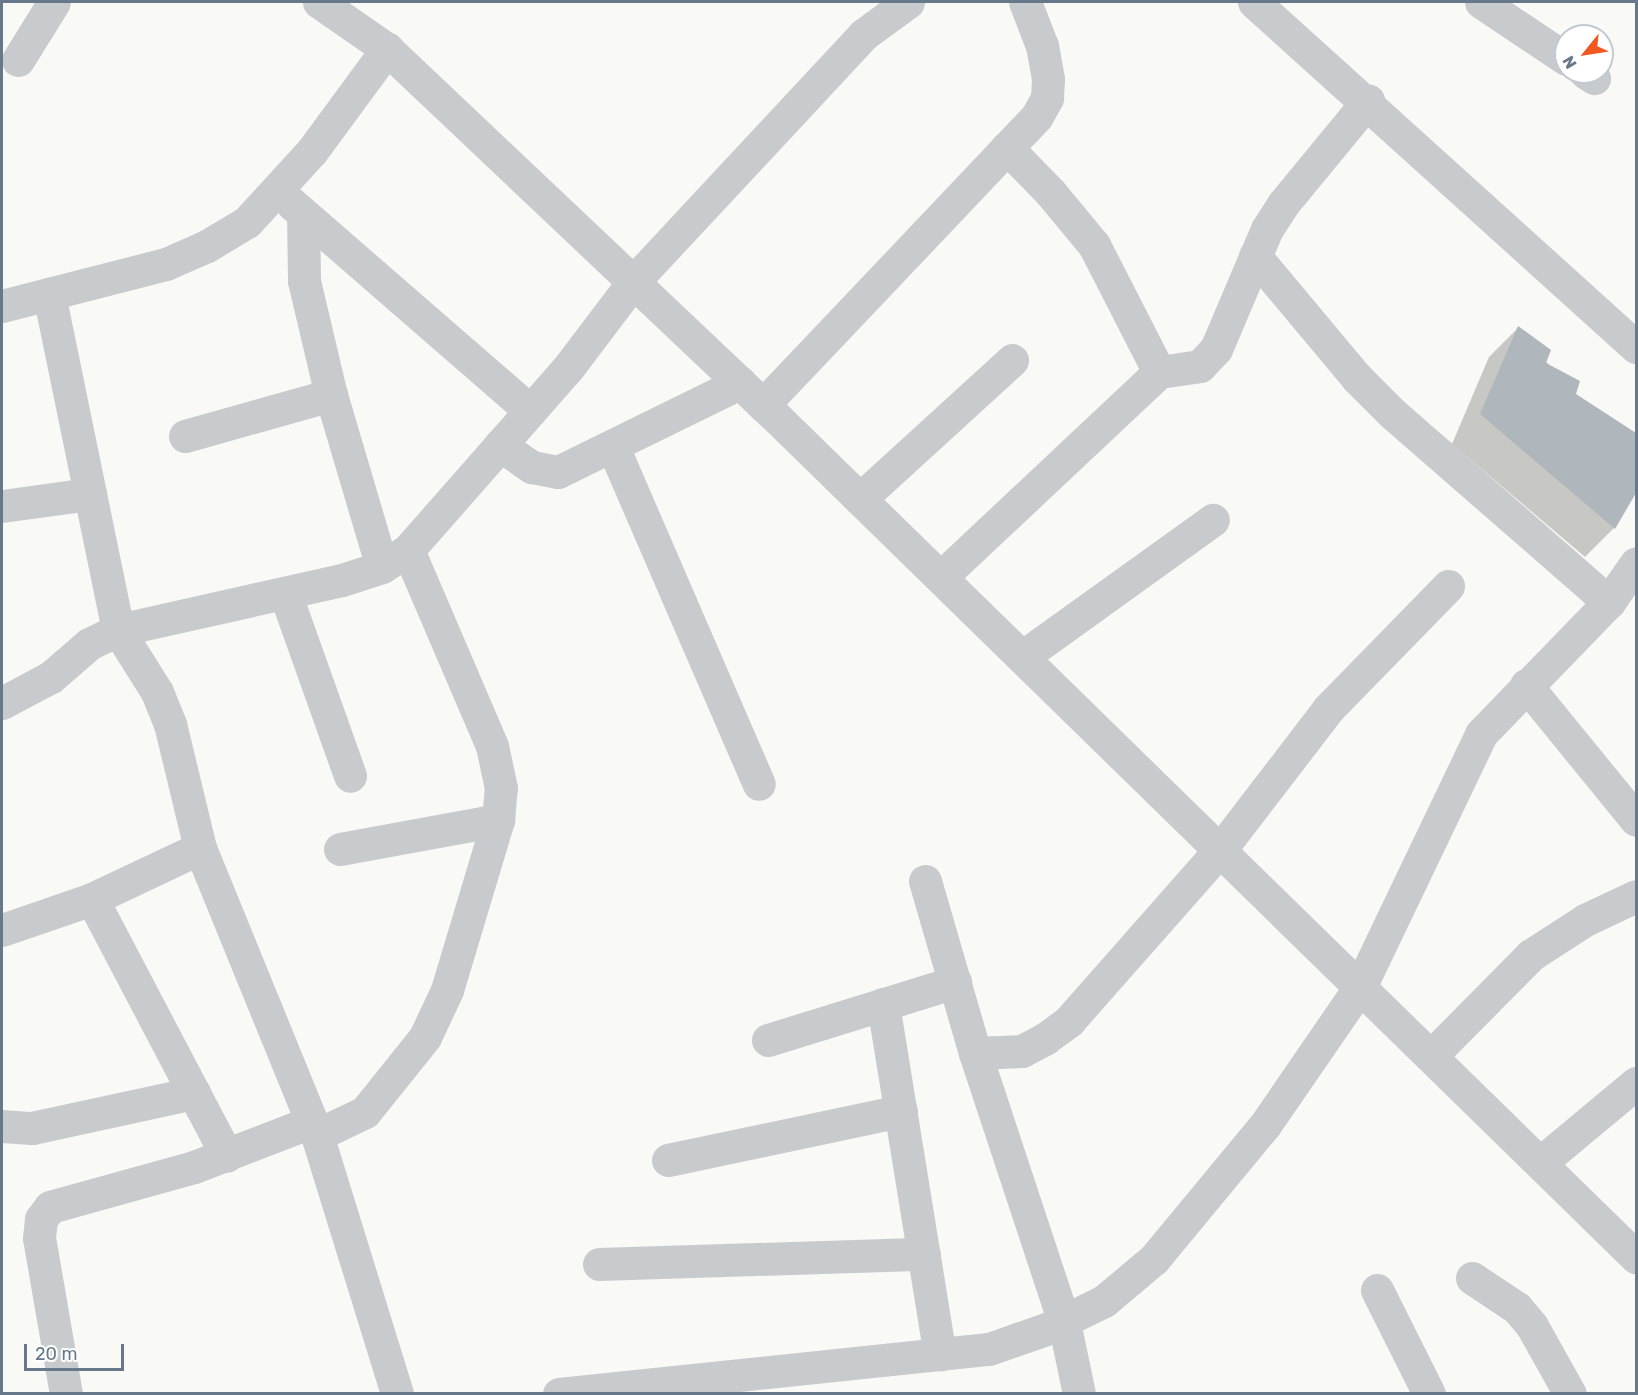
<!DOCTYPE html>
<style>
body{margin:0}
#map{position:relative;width:1638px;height:1395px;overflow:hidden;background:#f9f9f6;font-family:Rubik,sans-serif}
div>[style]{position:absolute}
.shadow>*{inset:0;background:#0003}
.building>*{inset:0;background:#afb7bd}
.minor>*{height:33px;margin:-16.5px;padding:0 16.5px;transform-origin:16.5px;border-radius:16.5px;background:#c7cbce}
span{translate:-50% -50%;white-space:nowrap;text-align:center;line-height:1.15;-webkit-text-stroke:6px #fff;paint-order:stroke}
.frame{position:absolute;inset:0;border:3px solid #667889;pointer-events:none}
.north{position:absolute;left:1554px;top:24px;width:60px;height:60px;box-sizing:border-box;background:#fff;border:2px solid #c2c9d0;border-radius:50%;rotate:240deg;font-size:16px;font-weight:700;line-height:24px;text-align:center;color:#667889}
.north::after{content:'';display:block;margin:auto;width:21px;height:27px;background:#f05820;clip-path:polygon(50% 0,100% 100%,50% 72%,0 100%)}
.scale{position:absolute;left:24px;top:1344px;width:100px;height:27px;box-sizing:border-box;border:3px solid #667889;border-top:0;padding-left:8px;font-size:18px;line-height:21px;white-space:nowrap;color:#667889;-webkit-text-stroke:4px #fff;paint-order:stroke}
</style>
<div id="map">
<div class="shadow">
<i style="clip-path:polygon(1518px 328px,1574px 395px,1636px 435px,1636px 490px,1614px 528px,1585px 557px,1452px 444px,1489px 357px)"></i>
</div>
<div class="building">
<i style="clip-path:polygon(1518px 326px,1551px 350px,1546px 363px,1580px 381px,1576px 394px,1636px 433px,1636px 493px,1615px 529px,1480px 414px)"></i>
</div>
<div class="minor">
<i style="left:319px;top:2px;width:83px;rotate:34.7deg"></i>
<i style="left:387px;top:49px;width:534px;rotate:43.41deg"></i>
<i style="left:775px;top:416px;width:1204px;rotate:44.33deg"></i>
<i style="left:1254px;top:2px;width:515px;rotate:42.09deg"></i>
<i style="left:1481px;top:2px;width:102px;rotate:33.8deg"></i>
<i style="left:18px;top:60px;width:68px;rotate:-58.2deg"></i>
<i style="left:1585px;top:72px;width:11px;rotate:34deg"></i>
<i style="left:291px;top:203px;width:317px;rotate:41deg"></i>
<i style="left:303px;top:214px;width:67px;rotate:89.1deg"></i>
<i style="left:304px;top:281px;width:117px;rotate:76.7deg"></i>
<i style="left:331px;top:395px;width:179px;rotate:73.5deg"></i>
<i style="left:1255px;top:256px;width:159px;rotate:50.1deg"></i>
<i style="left:1357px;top:378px;width:49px;rotate:45deg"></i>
<i style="left:1392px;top:413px;width:288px;rotate:41.1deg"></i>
<i style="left:49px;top:294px;width:343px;rotate:78.4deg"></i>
<i style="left:118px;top:630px;width:73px;rotate:57.8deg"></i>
<i style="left:157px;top:692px;width:35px;rotate:68deg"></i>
<i style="left:170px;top:724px;width:128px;rotate:76.4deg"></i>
<i style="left:200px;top:848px;width:310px;rotate:67.8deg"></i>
<i style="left:317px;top:1135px;width:271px;rotate:72.8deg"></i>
<i style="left:2px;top:306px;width:169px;rotate:-14.4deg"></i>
<i style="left:166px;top:264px;width:45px;rotate:-23.7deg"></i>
<i style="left:207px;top:246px;width:47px;rotate:-31deg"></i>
<i style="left:247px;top:222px;width:96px;rotate:-47.5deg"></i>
<i style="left:312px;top:151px;width:127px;rotate:-53.7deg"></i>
<i style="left:1159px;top:372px;width:41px;rotate:-8.3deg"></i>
<i style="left:1200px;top:366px;width:23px;rotate:-47deg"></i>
<i style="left:1216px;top:349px;width:130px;rotate:-67deg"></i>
<i style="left:1267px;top:229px;width:30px;rotate:-57deg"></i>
<i style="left:1283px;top:204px;width:134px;rotate:-50.5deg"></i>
<i style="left:763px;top:405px;width:398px;rotate:-46.5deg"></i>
<i style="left:1037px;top:116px;width:21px;rotate:-61deg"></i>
<i style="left:1047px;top:98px;width:19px;rotate:-87deg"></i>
<i style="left:1048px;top:79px;width:34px;rotate:-100deg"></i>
<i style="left:1042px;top:46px;width:47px;rotate:-111.1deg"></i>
<i style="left:185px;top:436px;width:152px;rotate:-15.7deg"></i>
<i style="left:500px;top:445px;width:39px;rotate:35deg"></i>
<i style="left:532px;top:467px;width:26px;rotate:11deg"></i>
<i style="left:558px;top:472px;width:203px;rotate:-26.1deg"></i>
<i style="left:613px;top:447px;width:367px;rotate:66.6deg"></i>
<i style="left:860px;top:499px;width:206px;rotate:-42.4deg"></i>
<i style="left:2px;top:506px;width:89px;rotate:-7.8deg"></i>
<i style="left:941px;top:577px;width:299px;rotate:-43.2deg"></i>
<i style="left:1159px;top:372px;width:143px;rotate:-117.1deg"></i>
<i style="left:1094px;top:245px;width:69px;rotate:-129.7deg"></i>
<i style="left:1050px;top:192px;width:62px;rotate:-134.3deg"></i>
<i style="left:285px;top:593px;width:194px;rotate:70.4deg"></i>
<i style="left:1022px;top:657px;width:235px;rotate:-35.7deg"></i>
<i style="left:1526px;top:685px;width:174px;rotate:50.8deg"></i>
<i style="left:2px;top:703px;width:55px;rotate:-28deg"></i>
<i style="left:51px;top:677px;width:50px;rotate:-41deg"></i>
<i style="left:89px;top:644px;width:32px;rotate:-26deg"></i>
<i style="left:118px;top:630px;width:230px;rotate:-12.6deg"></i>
<i style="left:342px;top:580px;width:42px;rotate:-18deg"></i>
<i style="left:382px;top:567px;width:31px;rotate:-33deg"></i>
<i style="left:408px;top:550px;width:242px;rotate:-48.7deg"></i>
<i style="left:568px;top:368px;width:108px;rotate:-52.9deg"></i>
<i style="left:633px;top:282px;width:338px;rotate:-47deg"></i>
<i style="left:863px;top:35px;width:56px;rotate:-36.3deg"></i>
<i style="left:340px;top:849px;width:161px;rotate:-10.4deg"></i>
<i style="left:925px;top:881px;width:179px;rotate:73.8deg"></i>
<i style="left:975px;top:1053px;width:47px;rotate:-2.4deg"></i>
<i style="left:1022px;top:1051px;width:27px;rotate:-28deg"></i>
<i style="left:1046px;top:1038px;width:29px;rotate:-36deg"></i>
<i style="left:1069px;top:1021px;width:228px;rotate:-48.6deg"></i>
<i style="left:1220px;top:850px;width:178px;rotate:-52.5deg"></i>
<i style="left:1328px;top:709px;width:172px;rotate:-45.7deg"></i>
<i style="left:92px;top:899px;width:290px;rotate:62.3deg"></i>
<i style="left:2px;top:930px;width:95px;rotate:-19deg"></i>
<i style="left:92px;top:899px;width:119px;rotate:-25.3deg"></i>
<i style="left:883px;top:1004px;width:355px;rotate:80.8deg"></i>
<i style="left:768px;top:1040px;width:196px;rotate:-17.2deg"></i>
<i style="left:975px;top:1053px;width:283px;rotate:71.7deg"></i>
<i style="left:1064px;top:1322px;width:74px;rotate:78.2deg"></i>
<i style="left:1431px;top:1056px;width:142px;rotate:-45.3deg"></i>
<i style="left:1531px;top:955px;width:64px;rotate:-32.9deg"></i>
<i style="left:1585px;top:920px;width:56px;rotate:-25.2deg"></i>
<i style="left:2px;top:1126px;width:30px;rotate:4deg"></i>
<i style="left:32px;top:1128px;width:166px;rotate:-12.2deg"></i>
<i style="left:317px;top:1135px;width:53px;rotate:-25.6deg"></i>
<i style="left:365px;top:1112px;width:96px;rotate:-51.3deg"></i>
<i style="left:425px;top:1037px;width:52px;rotate:-64.9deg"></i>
<i style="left:447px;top:990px;width:177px;rotate:-73.3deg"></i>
<i style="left:498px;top:820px;width:32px;rotate:-85deg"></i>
<i style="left:501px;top:788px;width:43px;rotate:-102.1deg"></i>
<i style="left:492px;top:746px;width:213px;rotate:-113.2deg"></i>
<i style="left:668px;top:1160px;width:238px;rotate:-11.9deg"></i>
<i style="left:1540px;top:1163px;width:125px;rotate:-39.8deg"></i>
<i style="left:599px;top:1264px;width:325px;rotate:-1.8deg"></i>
<i style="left:1472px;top:1278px;width:54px;rotate:33.7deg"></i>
<i style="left:1517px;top:1308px;width:23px;rotate:50deg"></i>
<i style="left:1532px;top:1326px;width:78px;rotate:60.8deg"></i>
<i style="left:1377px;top:1290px;width:116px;rotate:63.4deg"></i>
<i style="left:66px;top:1394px;width:158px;rotate:-99.8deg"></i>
<i style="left:39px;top:1238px;width:19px;rotate:-84deg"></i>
<i style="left:41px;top:1219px;width:15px;rotate:-53deg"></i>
<i style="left:50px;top:1207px;width:149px;rotate:-15.5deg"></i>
<i style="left:194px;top:1167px;width:125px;rotate:-21deg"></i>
<i style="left:559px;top:1394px;width:432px;rotate:-6deg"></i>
<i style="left:989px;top:1349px;width:64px;rotate:-19.3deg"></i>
<i style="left:1049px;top:1328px;width:61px;rotate:-26.1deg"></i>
<i style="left:1104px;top:1301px;width:65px;rotate:-40deg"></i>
<i style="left:1154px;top:1259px;width:174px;rotate:-50.4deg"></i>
<i style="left:1265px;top:1125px;width:168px;rotate:-55.5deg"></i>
<i style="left:1360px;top:987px;width:280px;rotate:-64.4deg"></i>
<i style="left:1481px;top:734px;width:184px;rotate:-45.9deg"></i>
<i style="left:1609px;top:602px;width:47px;rotate:-55.3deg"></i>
</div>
<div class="frame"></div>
<div class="north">N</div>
<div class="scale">20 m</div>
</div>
